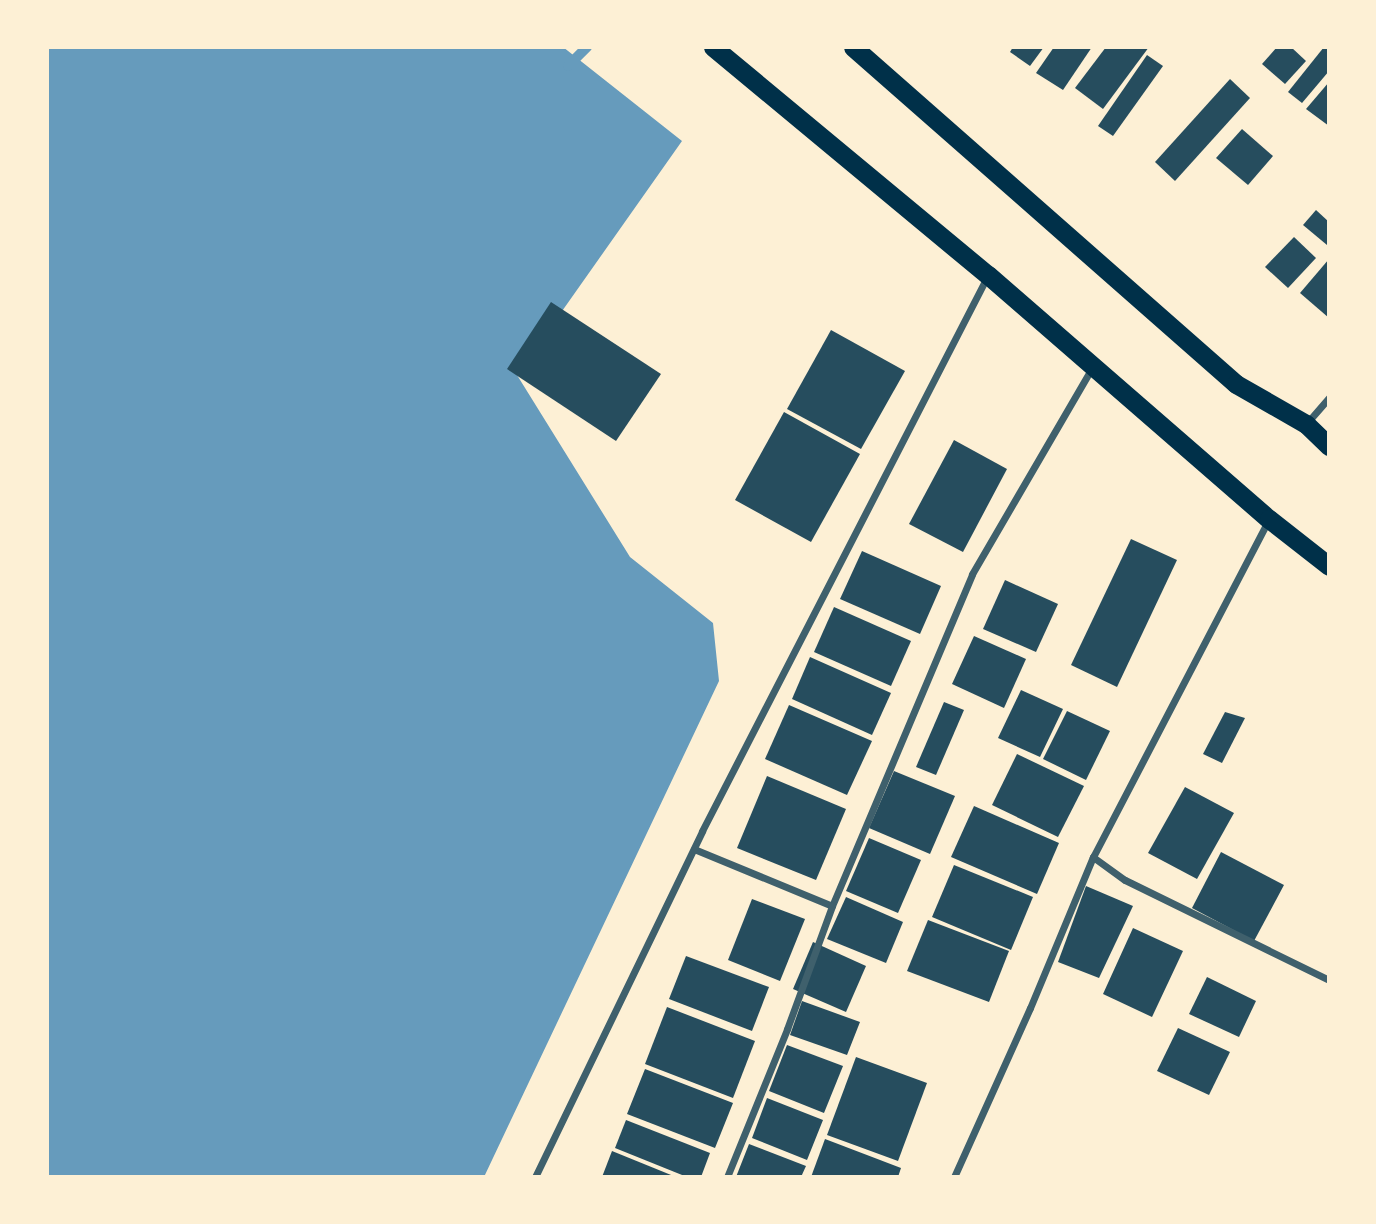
<!DOCTYPE html>
<style>
body{margin:0}
#map{position:relative;width:1376px;height:1224px;overflow:hidden;background:#fdf0d5;font-family:Lato,sans-serif}
div>[style]{position:absolute}
.water>*{inset:0;background:#669bbc}
.stream>*{height:10px;margin:-5px;padding:0 5px;transform-origin:5px;border-radius:5px;background:#669bbc}
.building>*{inset:0;background:#264d5e}
.minor>*{height:7px;margin:-3.5px;padding:0 3.5px;transform-origin:3.5px;border-radius:3.5px;background:#3f606c}
.trunk>*{height:19px;margin:-9.5px;padding:0 9.5px;transform-origin:9.5px;border-radius:9.5px;background:#003049}
span{translate:-50% -50%;white-space:nowrap;text-align:center;line-height:1.15;-webkit-text-stroke:7px #fdf0d5;paint-order:stroke}
.frame{position:absolute;inset:0;border:49px solid #fdf0d5;pointer-events:none}
</style>
<div id="map">
<div class="water">
<i style="clip-path:polygon(47px 47px,563px 47px,682px 141px,517px 375px,630px 557px,713px 623px,719px 681px,484px 1177px,47px 1177px)"></i>
</div>
<div class="stream">
<i style="left:568px;top:66px;width:27px;rotate:-45deg"></i>
</div>
<div class="building">
<i style="clip-path:polygon(1013px 47px,1044px 47px,1030px 66px,1010px 52px)"></i>
<i style="clip-path:polygon(1054px 47px,1092px 47px,1063px 90px,1036px 73px)"></i>
<i style="clip-path:polygon(1106px 47px,1149px 47px,1103px 109px,1075px 88px)"></i>
<i style="clip-path:polygon(1277px 47px,1291px 47px,1306px 61px,1285px 84px,1262px 64px)"></i>
<i style="clip-path:polygon(1324px 47px,1329px 47px,1329px 71px,1302px 103px,1288px 92px)"></i>
<i style="clip-path:polygon(1147px 55px,1163px 66px,1113px 136px,1098px 126px)"></i>
<i style="clip-path:polygon(1230px 79px,1250px 98px,1175px 181px,1155px 162px)"></i>
<i style="clip-path:polygon(1329px 82px,1329px 126px,1306px 109px)"></i>
<i style="clip-path:polygon(1242px 129px,1273px 156px,1248px 185px,1216px 158px)"></i>
<i style="clip-path:polygon(1316px 210px,1329px 222px,1327px 245px,1303px 225px)"></i>
<i style="clip-path:polygon(1294px 237px,1316px 258px,1288px 288px,1265px 267px)"></i>
<i style="clip-path:polygon(1329px 259px,1329px 318px,1300px 293px)"></i>
<i style="clip-path:polygon(551px 302px,661px 374px,616px 441px,507px 369px)"></i>
<i style="clip-path:polygon(831px 330px,905px 371px,861px 449px,787px 409px)"></i>
<i style="clip-path:polygon(784px 412px,860px 454px,811px 542px,735px 500px)"></i>
<i style="clip-path:polygon(954px 440px,1007px 469px,963px 552px,909px 524px)"></i>
<i style="clip-path:polygon(1131px 539px,1177px 560px,1117px 687px,1071px 665px)"></i>
<i style="clip-path:polygon(862px 551px,941px 586px,920px 634px,840px 599px)"></i>
<i style="clip-path:polygon(1005px 580px,1058px 604px,1036px 652px,983px 629px)"></i>
<i style="clip-path:polygon(834px 607px,911px 641px,891px 686px,814px 652px)"></i>
<i style="clip-path:polygon(974px 636px,1026px 659px,1004px 708px,952px 684px)"></i>
<i style="clip-path:polygon(810px 657px,891px 693px,872px 735px,792px 699px)"></i>
<i style="clip-path:polygon(1021px 690px,1063px 709px,1040px 757px,998px 738px)"></i>
<i style="clip-path:polygon(944px 702px,964px 710px,936px 775px,916px 767px)"></i>
<i style="clip-path:polygon(789px 705px,872px 741px,847px 795px,765px 759px)"></i>
<i style="clip-path:polygon(1067px 711px,1110px 731px,1086px 780px,1043px 759px)"></i>
<i style="clip-path:polygon(1225px 712px,1245px 718px,1222px 763px,1203px 754px)"></i>
<i style="clip-path:polygon(1017px 754px,1084px 786px,1058px 837px,992px 805px)"></i>
<i style="clip-path:polygon(894px 771px,955px 796px,930px 854px,869px 828px)"></i>
<i style="clip-path:polygon(767px 776px,846px 809px,816px 880px,737px 848px)"></i>
<i style="clip-path:polygon(1185px 787px,1234px 813px,1197px 879px,1148px 853px)"></i>
<i style="clip-path:polygon(974px 806px,1059px 843px,1037px 894px,951px 857px)"></i>
<i style="clip-path:polygon(869px 838px,921px 860px,898px 913px,846px 891px)"></i>
<i style="clip-path:polygon(1221px 852px,1284px 885px,1254px 941px,1192px 908px)"></i>
<i style="clip-path:polygon(954px 865px,1033px 897px,1011px 950px,932px 917px)"></i>
<i style="clip-path:polygon(1086px 886px,1133px 906px,1099px 978px,1058px 962px)"></i>
<i style="clip-path:polygon(846px 897px,903px 922px,886px 963px,827px 939px)"></i>
<i style="clip-path:polygon(752px 899px,805px 919px,780px 981px,728px 960px)"></i>
<i style="clip-path:polygon(928px 920px,1009px 951px,989px 1002px,907px 971px)"></i>
<i style="clip-path:polygon(1133px 928px,1183px 951px,1152px 1017px,1103px 994px)"></i>
<i style="clip-path:polygon(813px 942px,866px 966px,846px 1012px,793px 989px)"></i>
<i style="clip-path:polygon(686px 956px,769px 987px,752px 1031px,669px 999px)"></i>
<i style="clip-path:polygon(1207px 977px,1256px 1001px,1239px 1037px,1189px 1014px)"></i>
<i style="clip-path:polygon(802px 1001px,860px 1022px,847px 1055px,790px 1035px)"></i>
<i style="clip-path:polygon(667px 1007px,755px 1041px,733px 1098px,645px 1064px)"></i>
<i style="clip-path:polygon(1178px 1028px,1230px 1052px,1209px 1095px,1157px 1071px)"></i>
<i style="clip-path:polygon(787px 1045px,843px 1066px,824px 1113px,769px 1091px)"></i>
<i style="clip-path:polygon(856px 1057px,927px 1083px,898px 1161px,827px 1135px)"></i>
<i style="clip-path:polygon(645px 1069px,733px 1103px,715px 1148px,627px 1114px)"></i>
<i style="clip-path:polygon(767px 1098px,823px 1120px,807px 1160px,752px 1138px)"></i>
<i style="clip-path:polygon(626px 1120px,710px 1153px,701px 1177px,687px 1177px,615px 1148px)"></i>
<i style="clip-path:polygon(825px 1139px,901px 1168px,898px 1177px,811px 1177px)"></i>
<i style="clip-path:polygon(749px 1144px,806px 1166px,801px 1177px,736px 1177px)"></i>
<i style="clip-path:polygon(612px 1151px,676px 1177px,602px 1177px)"></i>
</div>
<div class="minor">
<i style="left:1306px;top:424px;width:35px;rotate:-49deg"></i>
<i style="left:694px;top:849px;width:149px;rotate:22.4deg"></i>
<i style="left:832px;top:906px;width:360px;rotate:-67.1deg"></i>
<i style="left:972px;top:574px;width:238px;rotate:-59.8deg"></i>
<i style="left:1093px;top:857px;width:39px;rotate:36deg"></i>
<i style="left:1125px;top:880px;width:227px;rotate:26.1deg"></i>
<i style="left:535px;top:1177px;width:384px;rotate:-64.2deg"></i>
<i style="left:702px;top:831px;width:623px;rotate:-62.78deg"></i>
<i style="left:727px;top:1177px;width:160px;rotate:-67.9deg"></i>
<i style="left:787px;top:1029px;width:131px;rotate:-69.9deg"></i>
<i style="left:954px;top:1177px;width:185px;rotate:-65.8deg"></i>
<i style="left:1030px;top:1008px;width:164px;rotate:-67.4deg"></i>
<i style="left:1093px;top:857px;width:379px;rotate:-62.5deg"></i>
</div>
<div class="trunk">
<i style="left:713px;top:47px;width:357px;rotate:39.7deg"></i>
<i style="left:988px;top:275px;width:372px;rotate:41deg"></i>
<i style="left:1269px;top:519px;width:76px;rotate:38.1deg"></i>
<i style="left:853px;top:47px;width:510px;rotate:41.34deg"></i>
<i style="left:1236px;top:384px;width:81px;rotate:29.7deg"></i>
<i style="left:1306px;top:424px;width:32px;rotate:44deg"></i>
</div>
<div class="frame"></div>
</div>
